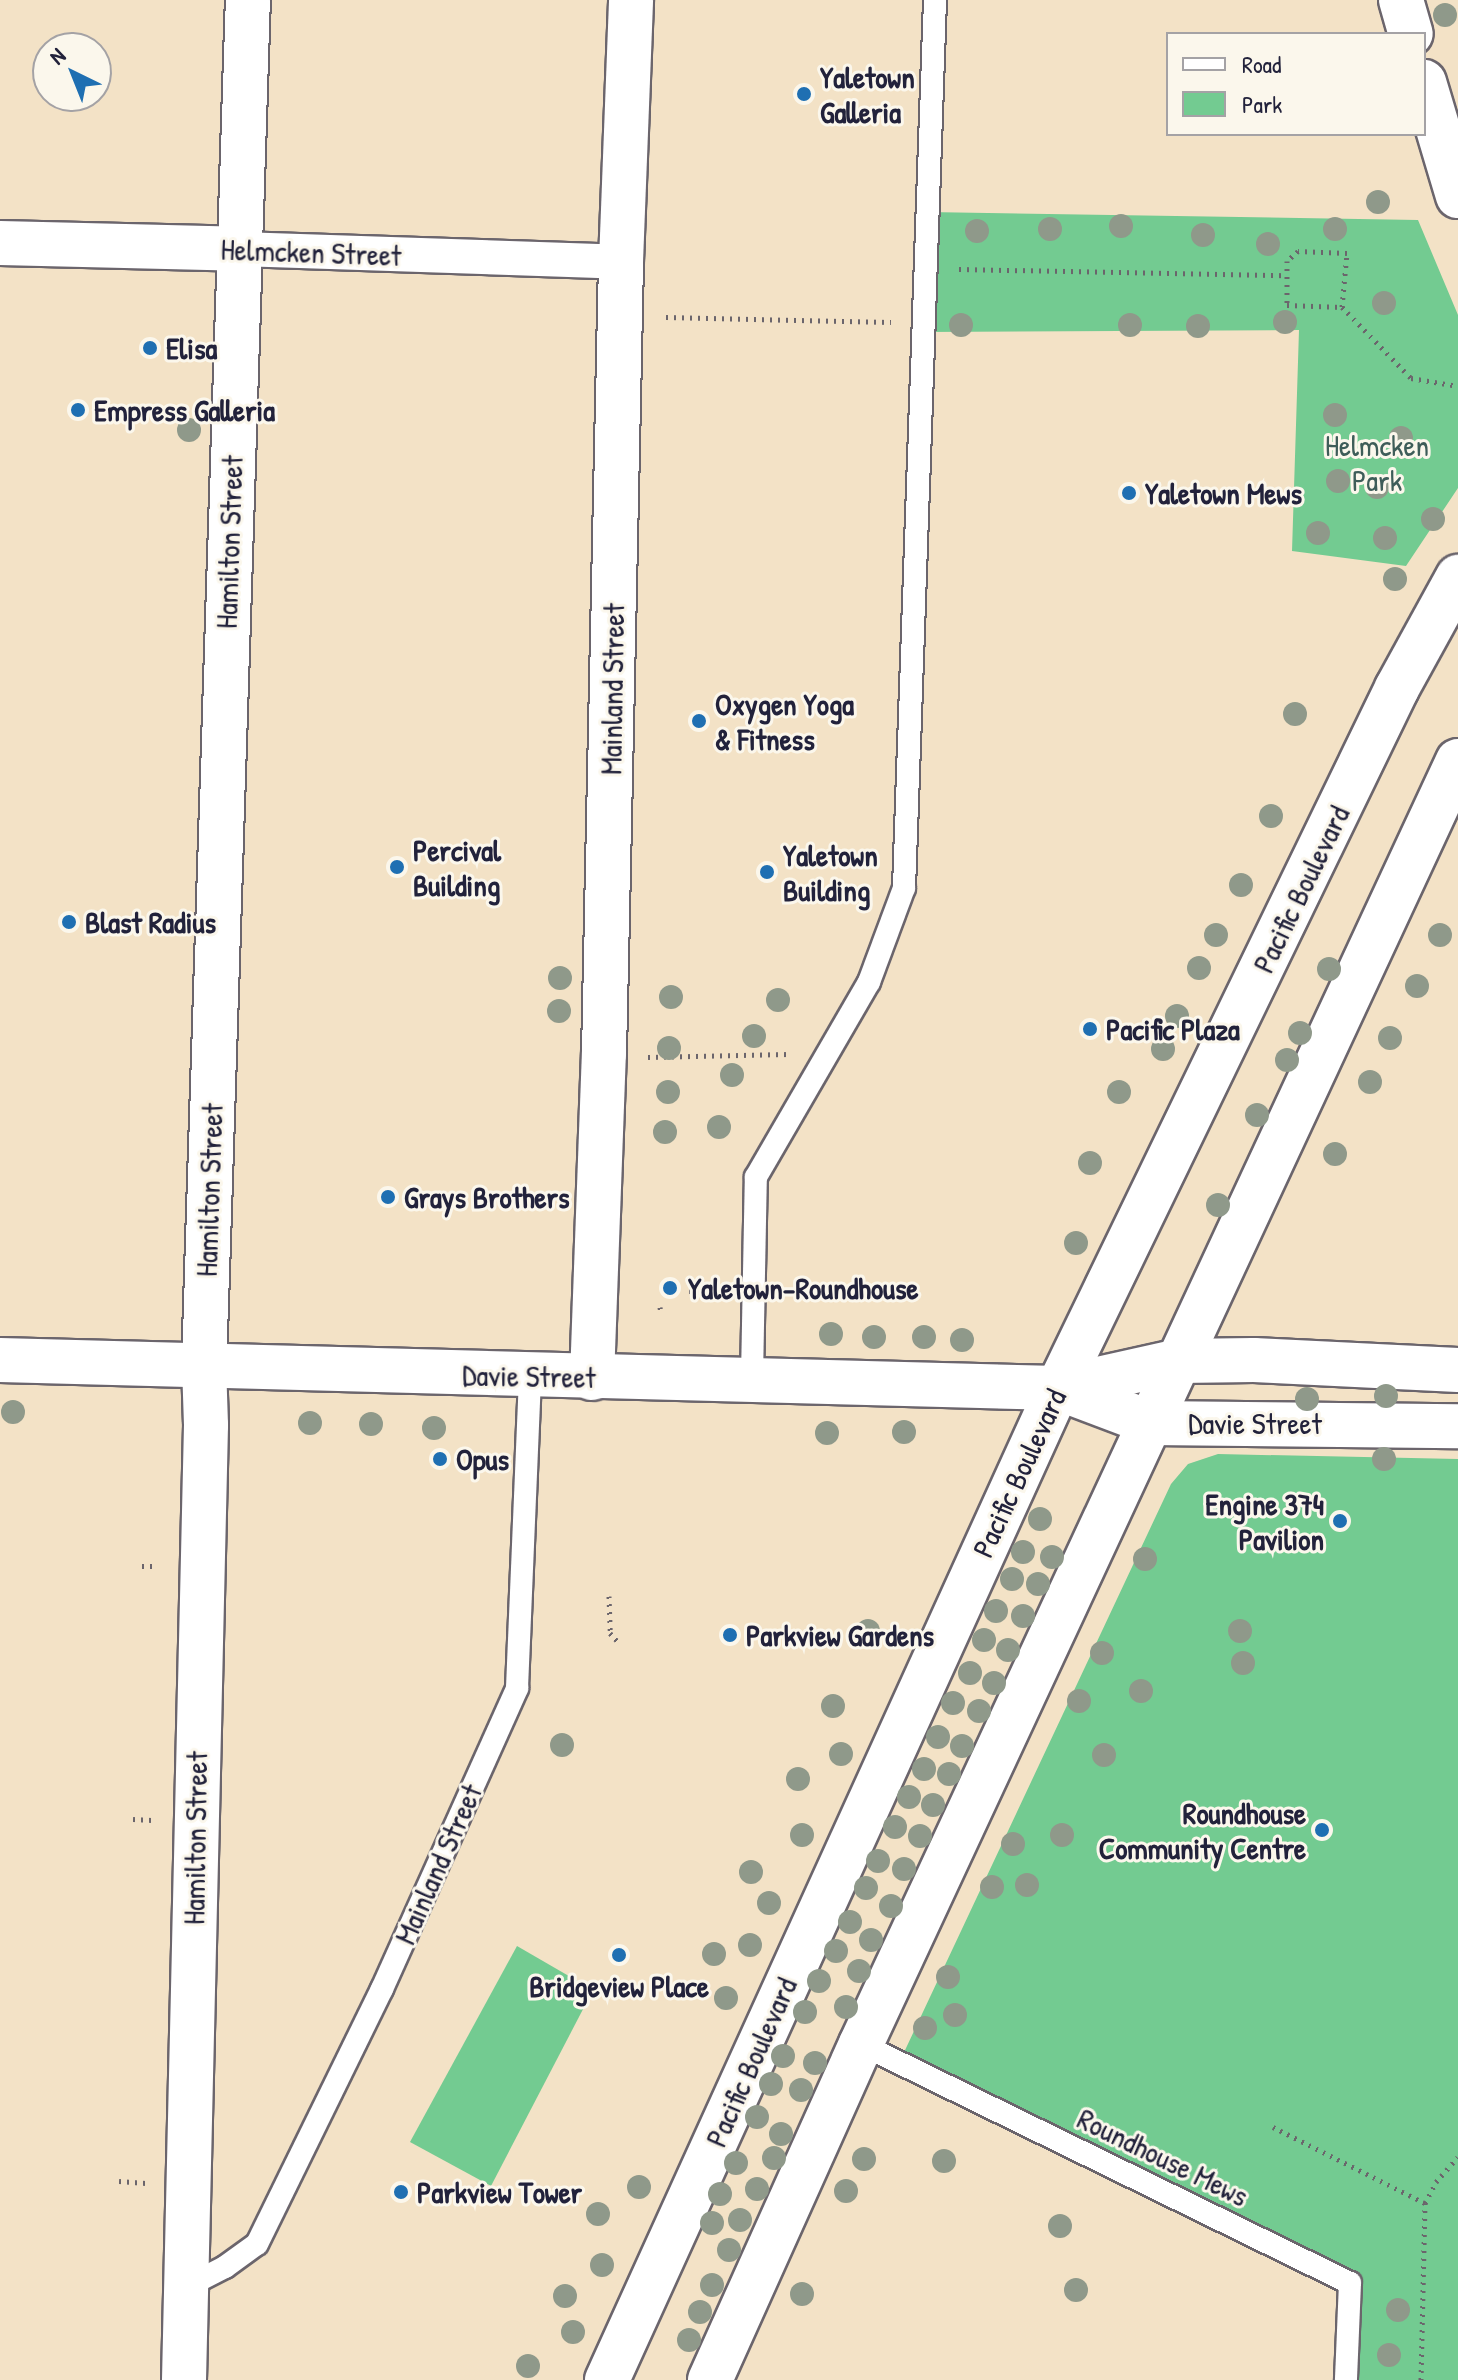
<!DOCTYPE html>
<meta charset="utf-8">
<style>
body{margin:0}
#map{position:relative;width:1458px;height:2380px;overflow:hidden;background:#f3e2c6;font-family:"Patrick Hand",sans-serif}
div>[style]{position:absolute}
.green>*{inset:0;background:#73cb91}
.path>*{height:5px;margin-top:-2.5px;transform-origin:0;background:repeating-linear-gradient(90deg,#6b656c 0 2px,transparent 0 8px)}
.roads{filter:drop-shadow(2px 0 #6b656c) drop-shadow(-2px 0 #6b656c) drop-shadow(0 2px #6b656c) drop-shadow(0 -2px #6b656c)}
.service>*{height:22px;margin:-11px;padding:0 11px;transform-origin:11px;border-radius:11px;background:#fff}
.pedestrian>*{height:34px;margin:-17px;padding:0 17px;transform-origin:17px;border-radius:17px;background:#fff}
.minor>*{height:44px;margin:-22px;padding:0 22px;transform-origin:22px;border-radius:22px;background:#fff}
.tertiary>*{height:44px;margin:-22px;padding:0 22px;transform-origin:22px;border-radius:22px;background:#fff}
.secondary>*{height:44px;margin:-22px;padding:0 22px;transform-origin:22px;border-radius:22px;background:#fff}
.trees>*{width:24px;height:24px;margin:-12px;border-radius:50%;background:#8f998a}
.dots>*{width:22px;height:22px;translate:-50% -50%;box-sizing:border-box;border:4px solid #fbf7ec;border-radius:50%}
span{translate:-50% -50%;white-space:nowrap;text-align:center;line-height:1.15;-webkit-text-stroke:6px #fbf7ec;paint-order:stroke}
.poi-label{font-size:30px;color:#22223b;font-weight:700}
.left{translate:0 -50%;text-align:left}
.right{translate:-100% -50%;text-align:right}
.street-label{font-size:30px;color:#22223b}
.park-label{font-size:30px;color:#3e5d59}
.legend{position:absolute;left:1166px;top:32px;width:260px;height:104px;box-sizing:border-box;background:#fbf7ec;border:2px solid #a4a2a5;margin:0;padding:10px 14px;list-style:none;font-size:24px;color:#22223b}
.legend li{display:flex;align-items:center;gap:16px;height:40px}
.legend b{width:40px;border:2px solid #a4a2a5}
.north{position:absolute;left:32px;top:32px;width:80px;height:80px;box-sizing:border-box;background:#fbf7ec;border:2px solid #a4a2a5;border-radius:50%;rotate:317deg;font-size:22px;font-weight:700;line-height:32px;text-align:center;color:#22223b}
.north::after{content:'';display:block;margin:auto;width:28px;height:36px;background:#1f6fb2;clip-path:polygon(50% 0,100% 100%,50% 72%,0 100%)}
</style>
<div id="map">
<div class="green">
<i style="clip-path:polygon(927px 212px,1418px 220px,1458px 315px,1458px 488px,1406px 566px,1292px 551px,1299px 330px,923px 332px)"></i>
<i style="clip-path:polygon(1218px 1454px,1458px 1459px,1458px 2380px,1346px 2380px,1350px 2282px,899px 2063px,1171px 1484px,1188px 1464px)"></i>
<i style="clip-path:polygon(517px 1946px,593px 1990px,491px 2186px,410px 2142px)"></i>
</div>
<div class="path">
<i style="left:959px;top:269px;width:327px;rotate:1.1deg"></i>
<i style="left:1342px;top:307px;width:54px;rotate:-84.7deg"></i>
<i style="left:1347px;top:253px;width:49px;rotate:-177.7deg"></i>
<i style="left:1298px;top:251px;width:15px;rotate:138deg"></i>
<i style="left:1287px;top:261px;width:44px;rotate:90deg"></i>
<i style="left:1287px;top:305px;width:55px;rotate:2.1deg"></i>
<i style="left:1342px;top:307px;width:99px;rotate:45.8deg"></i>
<i style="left:1411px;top:378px;width:48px;rotate:9.7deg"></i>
<i style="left:666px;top:317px;width:225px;rotate:1.3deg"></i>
<i style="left:648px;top:1057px;width:142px;rotate:-1.2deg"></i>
<i style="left:689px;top:1291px;width:31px;rotate:4deg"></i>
<i style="left:660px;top:1307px;width:7px;rotate:82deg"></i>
<i style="left:142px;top:1566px;width:15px"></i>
<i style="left:609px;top:1596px;width:37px;rotate:88deg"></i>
<i style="left:610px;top:1633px;width:13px;rotate:48deg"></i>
<i style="left:133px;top:1819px;width:19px;rotate:3deg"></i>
<i style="left:1273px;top:2127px;width:170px;rotate:26.6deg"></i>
<i style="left:119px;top:2181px;width:27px;rotate:4deg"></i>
<i style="left:1421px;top:2380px;width:177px;rotate:-88.7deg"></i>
<i style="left:1425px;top:2203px;width:24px;rotate:-62deg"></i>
<i style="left:1436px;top:2182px;width:33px;rotate:-49deg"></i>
</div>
<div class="roads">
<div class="service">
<i style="left:752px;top:1377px;width:200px;rotate:-88.9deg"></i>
<i style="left:756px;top:1177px;width:225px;rotate:-59.9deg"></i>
<i style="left:869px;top:982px;width:100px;rotate:-69.6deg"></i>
<i style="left:904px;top:888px;width:889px;rotate:-88deg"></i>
<i style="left:861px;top:2044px;width:544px;rotate:26.05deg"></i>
<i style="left:1350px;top:2283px;width:97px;rotate:92.4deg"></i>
<i style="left:184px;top:2288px;width:46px;rotate:-27.1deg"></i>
<i style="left:225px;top:2267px;width:39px;rotate:-36deg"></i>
<i style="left:257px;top:2244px;width:284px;rotate:-63.9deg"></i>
<i style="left:382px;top:1989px;width:330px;rotate:-65.8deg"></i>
<i style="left:517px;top:1688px;width:312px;rotate:-87.6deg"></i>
</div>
<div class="pedestrian">
<i style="left:239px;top:249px;width:382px;rotate:1.9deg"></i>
</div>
<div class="minor">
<i style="left:0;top:243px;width:239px;rotate:1.4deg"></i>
<i style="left:1179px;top:1361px;width:75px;rotate:-0.8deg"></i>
<i style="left:1254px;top:1360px;width:204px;rotate:2.8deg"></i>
<i style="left:1151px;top:1423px;width:307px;rotate:0.6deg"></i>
<i style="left:184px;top:2380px;width:955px;rotate:-88.68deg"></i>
<i style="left:206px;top:1425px;width:59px;rotate:-91.9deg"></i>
<i style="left:204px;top:1366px;width:1367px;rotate:-88.16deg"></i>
</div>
<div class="tertiary">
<i style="left:592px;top:1378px;width:324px;rotate:-87.9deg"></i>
<i style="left:604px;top:1054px;width:792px;rotate:-88.77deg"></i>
<i style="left:621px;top:262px;width:262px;rotate:-87.8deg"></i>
</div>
<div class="secondary">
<i style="left:1401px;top:0;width:35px;rotate:74deg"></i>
<i style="left:1424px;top:82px;width:119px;rotate:73.4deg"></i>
<i style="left:0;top:1360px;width:1058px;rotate:1.52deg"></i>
<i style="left:1058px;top:1388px;width:124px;rotate:-12.6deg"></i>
<i style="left:1058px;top:1388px;width:99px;rotate:20.6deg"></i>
<i style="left:607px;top:2380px;width:1090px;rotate:-65.55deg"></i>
<i style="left:1058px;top:1388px;width:778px;rotate:-64.16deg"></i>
<i style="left:1397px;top:688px;width:127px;rotate:-61.2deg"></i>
<i style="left:710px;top:2380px;width:368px;rotate:-65.8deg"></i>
<i style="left:861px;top:2044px;width:1415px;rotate:-65.05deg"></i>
</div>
</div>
<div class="trees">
<i style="left:1445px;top:15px"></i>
<i style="left:1378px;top:202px"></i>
<i style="left:1121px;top:226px"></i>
<i style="left:1050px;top:229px"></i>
<i style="left:1335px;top:229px"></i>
<i style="left:977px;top:231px"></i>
<i style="left:1203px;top:235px"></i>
<i style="left:1268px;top:244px"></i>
<i style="left:1384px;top:303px"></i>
<i style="left:1285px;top:322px"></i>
<i style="left:961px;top:325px"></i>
<i style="left:1130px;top:325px"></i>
<i style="left:1198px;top:326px"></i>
<i style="left:1335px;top:415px"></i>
<i style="left:189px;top:430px"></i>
<i style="left:1401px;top:438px"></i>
<i style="left:1338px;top:481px"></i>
<i style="left:1377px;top:487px"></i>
<i style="left:1433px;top:519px"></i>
<i style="left:1318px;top:533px"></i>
<i style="left:1385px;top:538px"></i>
<i style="left:1395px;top:579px"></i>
<i style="left:1295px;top:714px"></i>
<i style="left:1271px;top:816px"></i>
<i style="left:1241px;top:885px"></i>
<i style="left:1216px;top:935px"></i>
<i style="left:1440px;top:935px"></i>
<i style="left:1199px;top:968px"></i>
<i style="left:1329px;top:969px"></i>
<i style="left:560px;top:978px"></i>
<i style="left:1417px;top:986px"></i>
<i style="left:671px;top:997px"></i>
<i style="left:778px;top:1000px"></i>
<i style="left:559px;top:1011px"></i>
<i style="left:1177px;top:1016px"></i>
<i style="left:1300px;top:1033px"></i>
<i style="left:754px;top:1036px"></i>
<i style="left:1390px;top:1038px"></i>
<i style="left:669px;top:1048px"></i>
<i style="left:1163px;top:1049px"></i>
<i style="left:1287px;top:1060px"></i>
<i style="left:732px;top:1075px"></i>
<i style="left:1370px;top:1082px"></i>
<i style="left:668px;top:1092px"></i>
<i style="left:1119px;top:1092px"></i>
<i style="left:1257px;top:1115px"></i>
<i style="left:719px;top:1127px"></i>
<i style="left:665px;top:1132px"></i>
<i style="left:1335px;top:1154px"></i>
<i style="left:1090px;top:1163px"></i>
<i style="left:1218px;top:1205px"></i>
<i style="left:1076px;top:1243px"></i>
<i style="left:831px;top:1334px"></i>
<i style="left:874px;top:1337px"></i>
<i style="left:924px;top:1337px"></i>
<i style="left:962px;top:1340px"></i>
<i style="left:1386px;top:1396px"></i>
<i style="left:1307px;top:1399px"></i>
<i style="left:13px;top:1412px"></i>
<i style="left:310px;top:1423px"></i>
<i style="left:371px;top:1424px"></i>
<i style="left:434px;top:1428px"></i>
<i style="left:904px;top:1432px"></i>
<i style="left:827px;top:1433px"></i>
<i style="left:1384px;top:1459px"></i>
<i style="left:1040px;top:1519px"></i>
<i style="left:1023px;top:1552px"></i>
<i style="left:1052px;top:1557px"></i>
<i style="left:1145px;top:1559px"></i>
<i style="left:1012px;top:1579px"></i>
<i style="left:1038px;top:1584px"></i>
<i style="left:996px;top:1611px"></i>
<i style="left:1023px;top:1616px"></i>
<i style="left:868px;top:1631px"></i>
<i style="left:1240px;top:1631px"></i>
<i style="left:984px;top:1640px"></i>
<i style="left:1008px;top:1650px"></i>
<i style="left:1102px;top:1653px"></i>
<i style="left:1243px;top:1663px"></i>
<i style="left:970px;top:1673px"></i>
<i style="left:994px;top:1683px"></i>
<i style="left:1141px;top:1691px"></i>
<i style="left:1079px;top:1701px"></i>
<i style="left:953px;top:1703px"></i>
<i style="left:833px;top:1706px"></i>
<i style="left:979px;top:1711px"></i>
<i style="left:938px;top:1737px"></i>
<i style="left:562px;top:1745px"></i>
<i style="left:962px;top:1746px"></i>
<i style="left:841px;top:1754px"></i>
<i style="left:1104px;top:1755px"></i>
<i style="left:924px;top:1769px"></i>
<i style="left:949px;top:1774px"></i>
<i style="left:798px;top:1779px"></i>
<i style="left:909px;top:1797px"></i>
<i style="left:933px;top:1805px"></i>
<i style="left:895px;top:1827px"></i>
<i style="left:802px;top:1835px"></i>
<i style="left:1062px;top:1835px"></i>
<i style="left:920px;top:1836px"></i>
<i style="left:1013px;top:1844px"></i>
<i style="left:878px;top:1861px"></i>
<i style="left:904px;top:1869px"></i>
<i style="left:751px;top:1872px"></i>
<i style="left:1027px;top:1885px"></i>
<i style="left:992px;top:1887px"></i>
<i style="left:866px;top:1888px"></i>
<i style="left:769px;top:1903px"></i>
<i style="left:891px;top:1906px"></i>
<i style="left:850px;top:1922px"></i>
<i style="left:871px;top:1940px"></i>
<i style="left:750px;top:1945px"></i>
<i style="left:836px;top:1951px"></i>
<i style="left:714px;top:1954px"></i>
<i style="left:859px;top:1971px"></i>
<i style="left:948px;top:1977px"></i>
<i style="left:819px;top:1981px"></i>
<i style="left:726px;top:1998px"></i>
<i style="left:846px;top:2007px"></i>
<i style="left:805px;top:2012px"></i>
<i style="left:955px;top:2015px"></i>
<i style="left:925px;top:2028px"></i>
<i style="left:783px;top:2056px"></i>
<i style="left:815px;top:2063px"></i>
<i style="left:771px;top:2084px"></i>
<i style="left:801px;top:2090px"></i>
<i style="left:757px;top:2117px"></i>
<i style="left:781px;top:2134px"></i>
<i style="left:774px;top:2158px"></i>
<i style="left:864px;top:2159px"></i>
<i style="left:944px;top:2161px"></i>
<i style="left:736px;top:2163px"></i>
<i style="left:639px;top:2187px"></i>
<i style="left:757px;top:2189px"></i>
<i style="left:846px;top:2191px"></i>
<i style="left:720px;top:2194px"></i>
<i style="left:598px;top:2214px"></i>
<i style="left:740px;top:2220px"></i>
<i style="left:712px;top:2223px"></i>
<i style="left:1060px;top:2226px"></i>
<i style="left:729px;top:2250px"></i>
<i style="left:602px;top:2265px"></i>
<i style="left:712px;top:2285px"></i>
<i style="left:1076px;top:2290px"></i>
<i style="left:802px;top:2294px"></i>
<i style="left:565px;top:2296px"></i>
<i style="left:1398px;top:2310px"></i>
<i style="left:700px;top:2312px"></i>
<i style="left:573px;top:2332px"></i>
<i style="left:689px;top:2340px"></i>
<i style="left:1389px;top:2355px"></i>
<i style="left:528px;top:2366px"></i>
</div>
<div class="dots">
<i style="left:804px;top:94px;background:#1f6fb2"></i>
<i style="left:150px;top:348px;background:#1f6fb2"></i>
<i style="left:78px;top:410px;background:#1f6fb2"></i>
<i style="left:1129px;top:493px;background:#1f6fb2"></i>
<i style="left:699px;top:721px;background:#1f6fb2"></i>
<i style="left:397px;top:867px;background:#1f6fb2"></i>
<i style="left:767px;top:872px;background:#1f6fb2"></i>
<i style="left:69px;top:922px;background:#1f6fb2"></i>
<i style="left:1090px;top:1029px;background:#1f6fb2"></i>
<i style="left:388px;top:1197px;background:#1f6fb2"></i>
<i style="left:670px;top:1288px;background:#1f6fb2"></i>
<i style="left:440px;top:1459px;background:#1f6fb2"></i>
<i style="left:1340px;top:1521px;background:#1f6fb2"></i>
<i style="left:730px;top:1635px;background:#1f6fb2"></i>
<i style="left:1322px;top:1830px;background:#1f6fb2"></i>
<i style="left:619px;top:1955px;background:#1f6fb2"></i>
<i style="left:401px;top:2192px;background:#1f6fb2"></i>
</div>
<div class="poi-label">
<span class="left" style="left:820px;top:94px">Yaletown<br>Galleria</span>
<span class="left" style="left:166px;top:348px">Elisa</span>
<span class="left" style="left:94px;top:410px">Empress Galleria</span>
<span class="left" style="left:1145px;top:493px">Yaletown Mews</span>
<span class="left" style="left:715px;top:721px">Oxygen Yoga<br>&amp; Fitness</span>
<span class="left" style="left:413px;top:867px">Percival<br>Building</span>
<span class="left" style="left:783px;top:872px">Yaletown<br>Building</span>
<span class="left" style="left:85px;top:922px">Blast Radius</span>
<span class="left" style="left:1106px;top:1029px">Pacific Plaza</span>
<span class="left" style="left:404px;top:1197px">Grays Brothers</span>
<span class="left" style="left:688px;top:1288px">Yaletown–Roundhouse</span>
<span class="left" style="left:456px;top:1459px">Opus</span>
<span class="right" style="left:1324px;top:1521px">Engine 374<br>Pavilion</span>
<span class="left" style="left:746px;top:1635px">Parkview Gardens</span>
<span class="right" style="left:1306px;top:1830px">Roundhouse<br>Community Centre</span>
<span style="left:619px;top:1986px">Bridgeview Place</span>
<span class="left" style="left:417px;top:2192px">Parkview Tower</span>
</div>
<div class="street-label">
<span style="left:311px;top:252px;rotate:2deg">Helmcken Street</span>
<span style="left:229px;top:542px;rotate:-88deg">Hamilton Street</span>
<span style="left:612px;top:689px;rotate:-89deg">Mainland Street</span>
<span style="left:1301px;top:889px;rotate:-64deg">Pacific Boulevard</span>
<span style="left:209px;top:1190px;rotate:-88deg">Hamilton Street</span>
<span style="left:529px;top:1376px;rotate:1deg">Davie Street</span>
<span style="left:1255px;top:1423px">Davie Street</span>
<span style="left:1019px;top:1473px;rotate:-65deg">Pacific Boulevard</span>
<span style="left:195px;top:1838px;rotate:-89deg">Hamilton Street</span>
<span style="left:438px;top:1864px;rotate:-66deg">Mainland Street</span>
<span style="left:751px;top:2062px;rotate:-66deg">Pacific Boulevard</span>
<span style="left:1163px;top:2157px;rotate:26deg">Roundhouse Mews</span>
</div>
<div class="park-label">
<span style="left:1377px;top:462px">Helmcken<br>Park</span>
</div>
<ul class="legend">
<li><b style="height:10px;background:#fff"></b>Road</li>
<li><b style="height:22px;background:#73cb91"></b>Park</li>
</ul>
<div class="north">N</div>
</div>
